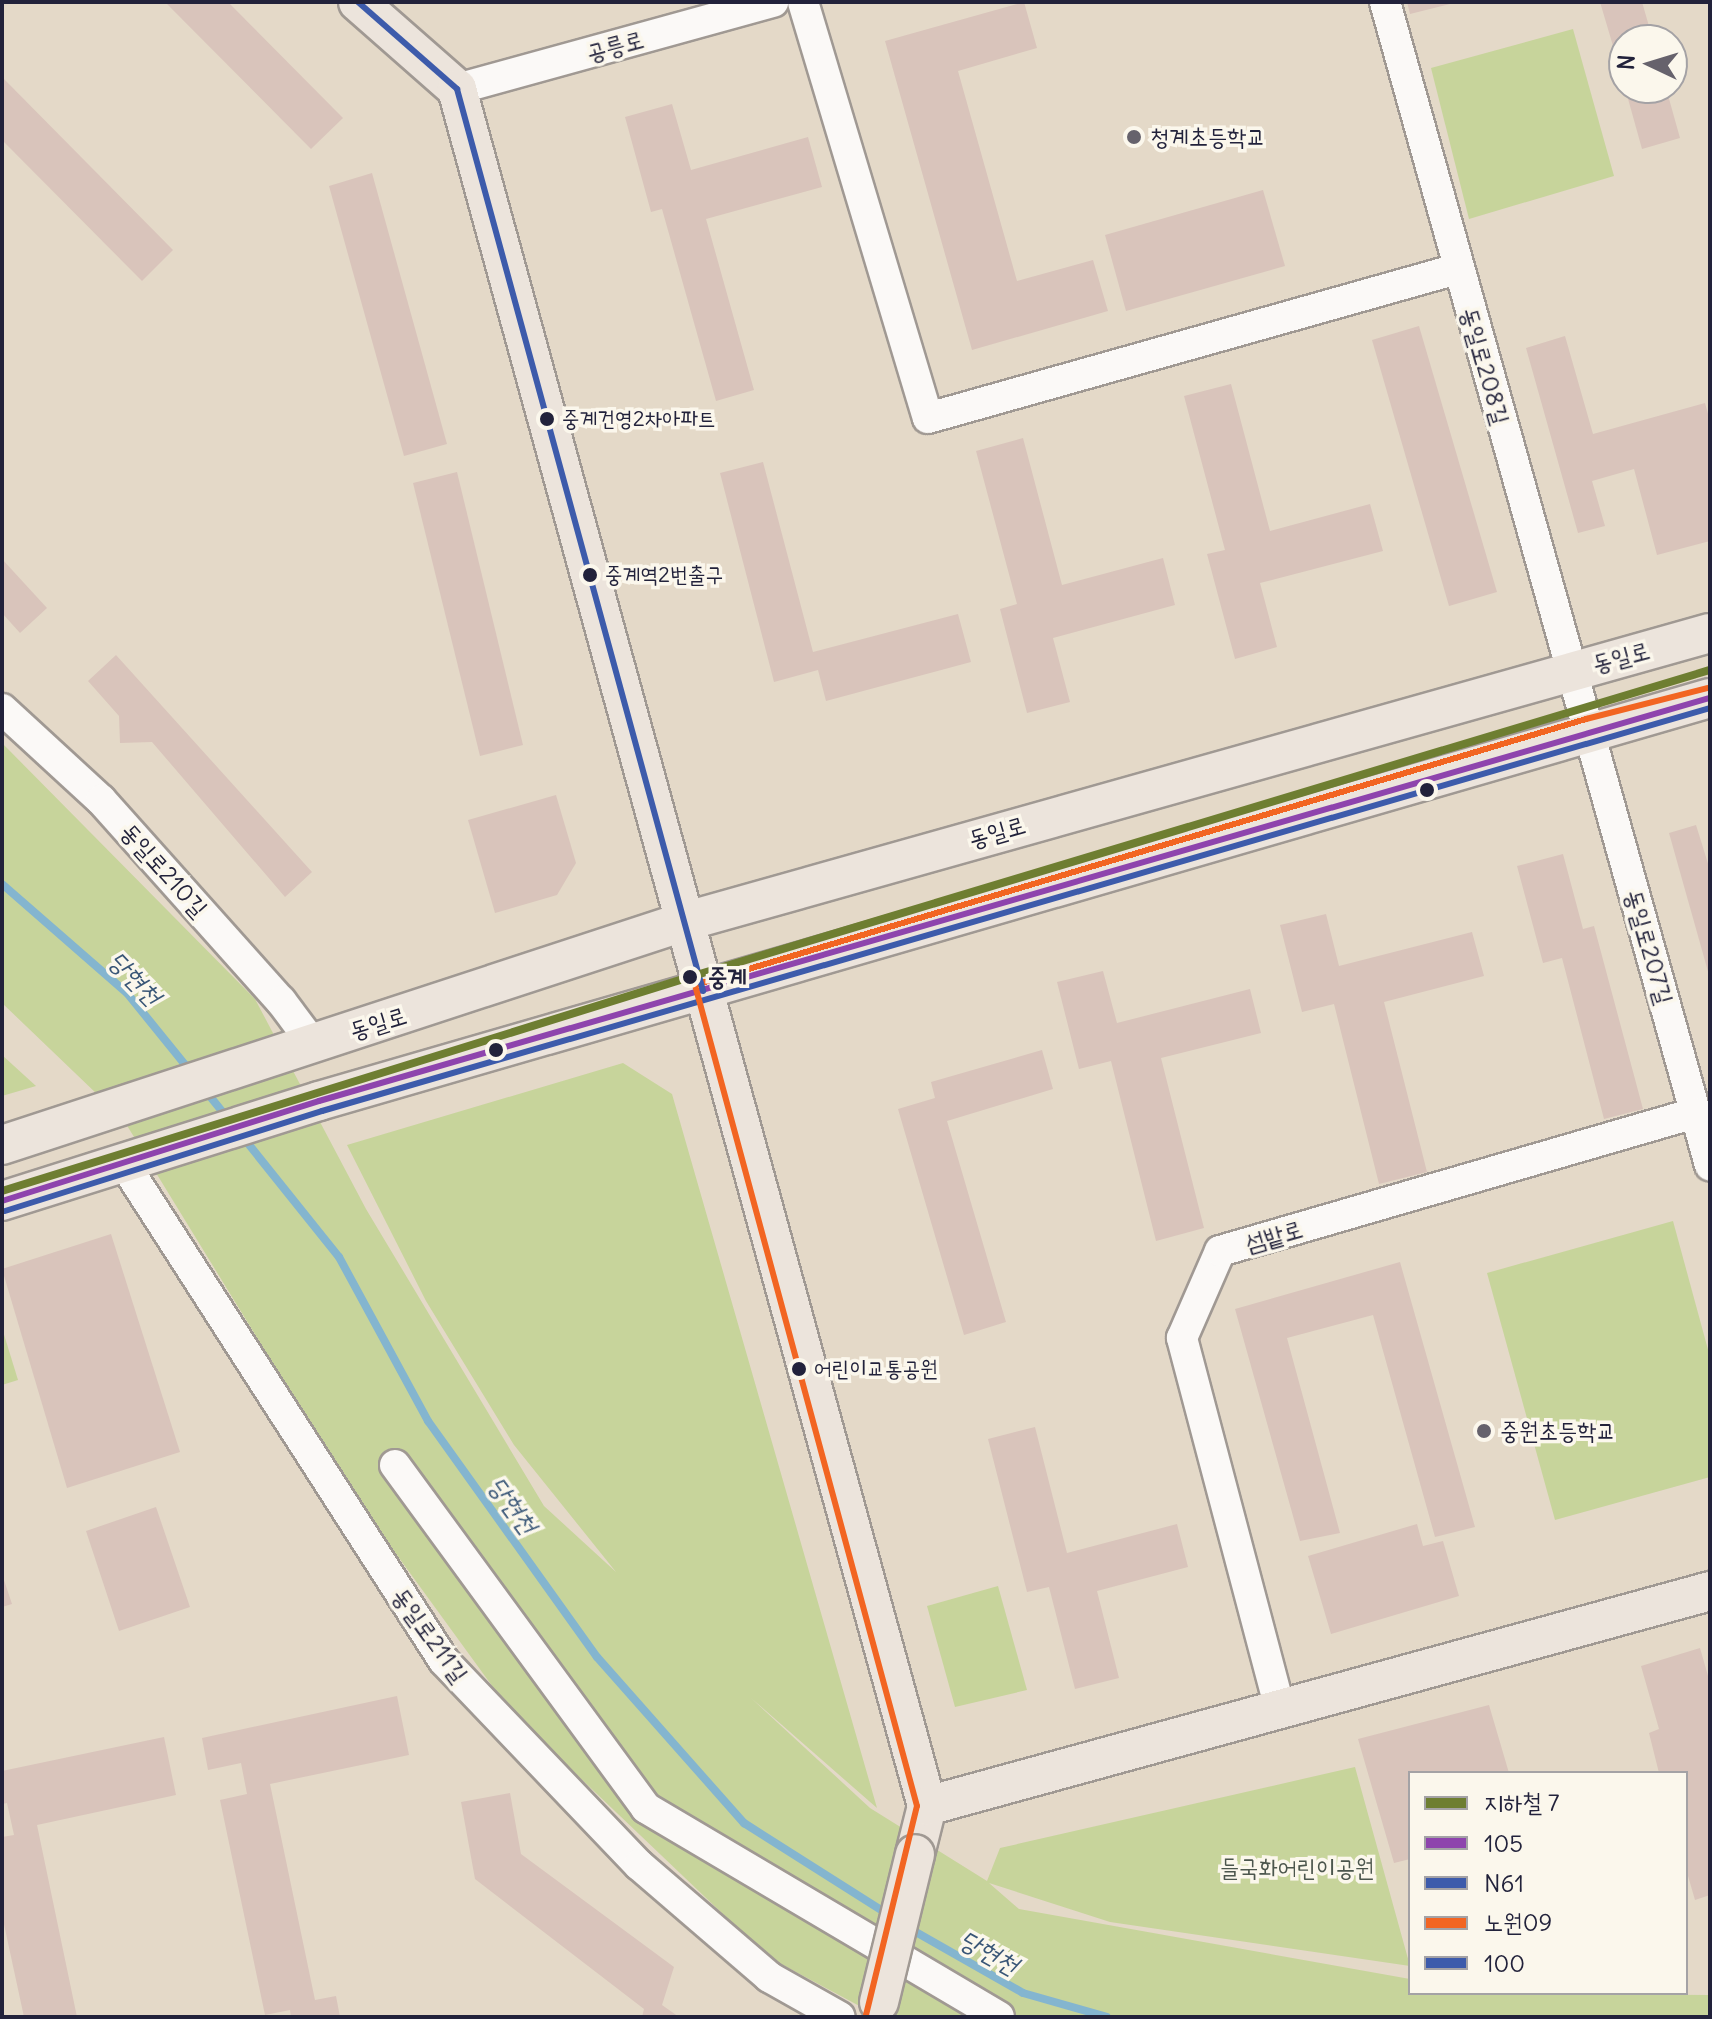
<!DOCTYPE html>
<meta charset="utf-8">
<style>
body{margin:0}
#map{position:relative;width:1712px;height:2019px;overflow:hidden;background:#e4d9c8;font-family:Delius,"Poor Story",sans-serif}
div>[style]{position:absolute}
.green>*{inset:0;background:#c7d49b}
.stream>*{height:8px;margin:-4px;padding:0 4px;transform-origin:4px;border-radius:4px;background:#84b5cf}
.building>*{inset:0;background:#d9c4bb}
.roads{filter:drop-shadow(2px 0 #a09993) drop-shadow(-2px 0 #a09993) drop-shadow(0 2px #a09993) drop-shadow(0 -2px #a09993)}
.minor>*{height:30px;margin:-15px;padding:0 15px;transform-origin:15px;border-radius:15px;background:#fbf9f7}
.major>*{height:38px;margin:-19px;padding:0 19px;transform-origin:19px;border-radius:19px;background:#ece4dc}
.bridges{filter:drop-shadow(2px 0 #a09993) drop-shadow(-2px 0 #a09993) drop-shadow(0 2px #a09993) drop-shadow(0 -2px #a09993)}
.major-bridge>*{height:38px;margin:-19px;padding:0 19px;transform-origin:19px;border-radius:19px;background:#ece4dc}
.bus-1>*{height:6px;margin:-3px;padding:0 3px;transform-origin:3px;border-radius:3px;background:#8e44ad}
.bus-2>*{height:6px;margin:-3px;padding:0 3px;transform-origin:3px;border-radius:3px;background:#3d5bab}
.bus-3>*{height:6px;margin:-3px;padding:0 3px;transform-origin:3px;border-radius:3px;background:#f26522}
.bus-4>*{height:6px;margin:-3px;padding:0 3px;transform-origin:3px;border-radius:3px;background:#3d5bab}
.metro-1>*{height:8px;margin:-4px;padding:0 4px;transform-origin:4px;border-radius:4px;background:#6e7e31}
.dots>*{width:22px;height:22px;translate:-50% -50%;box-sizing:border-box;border:4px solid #fbf7ec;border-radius:50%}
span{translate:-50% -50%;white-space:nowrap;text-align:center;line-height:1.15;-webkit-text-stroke:7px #fbf7ec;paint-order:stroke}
.bus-label{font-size:22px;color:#22223b}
.left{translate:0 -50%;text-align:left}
.street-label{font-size:24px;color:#22223b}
.poi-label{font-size:24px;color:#22223b}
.stop-label{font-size:24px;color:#22223b;font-weight:700}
.park-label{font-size:24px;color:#4c564d}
.water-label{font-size:26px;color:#395677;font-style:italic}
.frame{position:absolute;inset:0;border:4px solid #22223b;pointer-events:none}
.legend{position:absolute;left:1408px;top:1771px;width:280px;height:224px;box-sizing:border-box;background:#fbf7ec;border:2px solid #a4a2a5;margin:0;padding:10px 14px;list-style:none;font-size:24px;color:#22223b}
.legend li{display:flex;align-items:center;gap:16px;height:40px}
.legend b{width:40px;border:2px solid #a4a2a5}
.north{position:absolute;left:1608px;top:24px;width:80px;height:80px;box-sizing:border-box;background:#fbf7ec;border:2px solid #a4a2a5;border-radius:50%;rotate:274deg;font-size:22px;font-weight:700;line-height:32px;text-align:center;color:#22223b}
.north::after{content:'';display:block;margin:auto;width:28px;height:36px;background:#66626c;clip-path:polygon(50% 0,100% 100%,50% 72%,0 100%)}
</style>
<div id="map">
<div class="green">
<i style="clip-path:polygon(1573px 29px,1614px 176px,1469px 219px,1431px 68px)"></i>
<i style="clip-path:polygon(2px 743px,255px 999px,366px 1209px,544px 1506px,616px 1572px,514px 1445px,426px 1301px,347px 1145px,623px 1063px,672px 1094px,877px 1808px,751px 1698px,870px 1808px,987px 1881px,1000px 1848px,1355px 1767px,1410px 1966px,1110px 1922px,989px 1883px,1019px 1909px,1410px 1979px,1410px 1993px,1710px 1995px,1710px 2017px,880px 2017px,768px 1957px,511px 1712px,354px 1496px,123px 1119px,2px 1003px)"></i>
<i style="clip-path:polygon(2px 1055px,36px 1086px,2px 1096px)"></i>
<i style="clip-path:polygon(1673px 1221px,1710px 1357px,1710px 1477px,1555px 1520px,1487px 1273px)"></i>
<i style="clip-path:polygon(2px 1328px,18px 1380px,2px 1385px)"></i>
<i style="clip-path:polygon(998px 1586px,1027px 1690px,955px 1707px,927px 1606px)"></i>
</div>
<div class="stream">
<i style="left:2px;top:884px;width:166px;rotate:41.1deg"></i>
<i style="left:127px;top:993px;width:102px;rotate:51deg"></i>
<i style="left:204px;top:1089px;width:38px;rotate:51deg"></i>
<i style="left:242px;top:1136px;width:155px;rotate:51.3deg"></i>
<i style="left:339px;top:1257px;width:187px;rotate:61.5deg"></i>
<i style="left:428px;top:1421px;width:290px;rotate:54.4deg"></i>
<i style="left:597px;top:1657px;width:222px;rotate:48.5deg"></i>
<i style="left:744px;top:1823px;width:172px;rotate:32.4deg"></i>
<i style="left:907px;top:1927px;width:133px;rotate:29.6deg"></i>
<i style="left:1023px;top:1993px;width:87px;rotate:15.9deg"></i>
</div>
<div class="building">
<i style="clip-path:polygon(165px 2px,228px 2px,343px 118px,311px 149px)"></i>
<i style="clip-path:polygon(1024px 2px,1037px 48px,958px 71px,1017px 281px,1093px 260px,1108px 311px,972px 350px,885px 41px)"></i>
<i style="clip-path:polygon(1407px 2px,1454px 2px,1454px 3px,1410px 14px)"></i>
<i style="clip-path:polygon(1600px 2px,1642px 2px,1653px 40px,1624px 40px,1624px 83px)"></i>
<i style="clip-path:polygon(2px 77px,173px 250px,142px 281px,2px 140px)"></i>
<i style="clip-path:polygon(1625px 88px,1666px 88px,1680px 138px,1642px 149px)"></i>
<i style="clip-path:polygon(672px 104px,691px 170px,808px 137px,822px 187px,706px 219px,754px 390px,716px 401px,662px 209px,651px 212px,625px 117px)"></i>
<i style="clip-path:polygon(372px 173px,447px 444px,404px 456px,329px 186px)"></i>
<i style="clip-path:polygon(1263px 190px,1285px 266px,1126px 311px,1105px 235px)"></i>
<i style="clip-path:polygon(1419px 326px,1497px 592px,1449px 606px,1372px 340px)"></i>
<i style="clip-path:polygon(1565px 336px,1593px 434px,1705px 403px,1710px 421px,1710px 541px,1657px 555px,1634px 469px,1592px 481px,1605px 526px,1578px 533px,1526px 348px)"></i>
<i style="clip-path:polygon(1231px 384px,1270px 531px,1370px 504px,1383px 551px,1260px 583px,1277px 647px,1235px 659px,1207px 554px,1225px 550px,1184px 396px)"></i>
<i style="clip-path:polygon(1023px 438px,1062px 585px,1163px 558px,1175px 605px,1053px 638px,1070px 702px,1027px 713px,1000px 609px,1017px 604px,976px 451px)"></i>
<i style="clip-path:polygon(763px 462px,813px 652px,958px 614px,971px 662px,826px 701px,818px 670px,774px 682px,720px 473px)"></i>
<i style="clip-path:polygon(457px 472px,523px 745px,480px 756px,413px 483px)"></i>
<i style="clip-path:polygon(2px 559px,47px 608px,20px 633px,2px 613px)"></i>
<i style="clip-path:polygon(116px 655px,312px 872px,285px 897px,152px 742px,120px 743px,119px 716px,88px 681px)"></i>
<i style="clip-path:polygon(556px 795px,576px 863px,557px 895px,495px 913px,468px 820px)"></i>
<i style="clip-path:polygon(1696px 825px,1710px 870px,1709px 975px,1669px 833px)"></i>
<i style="clip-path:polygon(1563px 854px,1583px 929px,1594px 926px,1643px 1109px,1604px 1119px,1562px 958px,1543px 963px,1517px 866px)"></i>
<i style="clip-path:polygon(1326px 914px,1339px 966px,1472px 932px,1484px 976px,1384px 1002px,1427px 1172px,1379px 1184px,1334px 1004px,1302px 1012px,1280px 925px)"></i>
<i style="clip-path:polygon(1103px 971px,1117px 1023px,1250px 989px,1261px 1033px,1161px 1058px,1204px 1228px,1156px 1241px,1111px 1061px,1079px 1069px,1057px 982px)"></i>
<i style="clip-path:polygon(1042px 1050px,1053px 1089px,947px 1121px,1006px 1322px,964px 1335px,898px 1109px,935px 1098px,931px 1082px)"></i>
<i style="clip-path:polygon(111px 1234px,180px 1452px,67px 1488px,2px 1269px)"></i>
<i style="clip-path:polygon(1400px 1262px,1475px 1527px,1435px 1537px,1373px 1315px,1287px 1338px,1340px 1533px,1300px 1541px,1235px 1309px)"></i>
<i style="clip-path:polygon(1035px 1427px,1067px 1553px,1177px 1524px,1188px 1567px,1097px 1591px,1119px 1678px,1075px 1689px,1049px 1587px,1027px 1592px,988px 1439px)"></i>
<i style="clip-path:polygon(156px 1507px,190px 1607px,119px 1631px,86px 1531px)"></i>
<i style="clip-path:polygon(1417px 1524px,1423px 1546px,1443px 1541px,1459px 1596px,1331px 1634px,1308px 1556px)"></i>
<i style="clip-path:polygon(2px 1574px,12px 1604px,2px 1607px)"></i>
<i style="clip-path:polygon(1700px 1648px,1710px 1683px,1710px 1895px,1695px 1900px,1686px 1869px,1686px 1773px,1659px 1773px,1649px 1733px,1659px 1729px,1641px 1666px)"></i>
<i style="clip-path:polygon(397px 1696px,409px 1755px,270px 1784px,315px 2000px,336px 1996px,340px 2017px,291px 2017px,290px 2010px,265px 2015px,220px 1800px,247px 1794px,241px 1763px,208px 1770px,202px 1738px)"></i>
<i style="clip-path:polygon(1489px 1705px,1509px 1773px,1410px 1773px,1410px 1859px,1394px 1863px,1358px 1739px)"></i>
<i style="clip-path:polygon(164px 1737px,176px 1795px,37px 1825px,77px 2017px,24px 2017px,2px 1915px,2px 1837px,14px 1835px,7px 1803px,2px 1804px,2px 1771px)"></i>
<i style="clip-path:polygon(510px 1793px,521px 1854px,674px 1967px,662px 2005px,679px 2017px,642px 2017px,644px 2009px,475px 1879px,461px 1802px)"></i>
</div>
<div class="roads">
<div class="minor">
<i style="left:803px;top:2px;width:434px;rotate:73.3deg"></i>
<i style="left:928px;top:418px;width:550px;rotate:-15.73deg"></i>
<i style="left:1385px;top:2px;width:1208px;rotate:74.39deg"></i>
<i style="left:457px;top:89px;width:328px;rotate:-15.4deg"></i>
<i style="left:2px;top:709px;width:134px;rotate:42.6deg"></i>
<i style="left:101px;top:800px;width:270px;rotate:48.2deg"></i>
<i style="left:281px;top:1001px;width:54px;rotate:53.3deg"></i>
<i style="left:123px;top:1162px;width:593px;rotate:57.25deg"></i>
<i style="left:444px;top:1661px;width:282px;rotate:46.3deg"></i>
<i style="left:639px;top:1865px;width:172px;rotate:40.7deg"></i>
<i style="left:769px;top:1977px;width:81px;rotate:29.4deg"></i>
<i style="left:395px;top:1465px;width:425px;rotate:53.8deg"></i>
<i style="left:646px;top:1808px;width:410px;rotate:30.6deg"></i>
<i style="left:1280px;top:1709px;width:384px;rotate:-104.8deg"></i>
<i style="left:1182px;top:1338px;width:95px;rotate:-66.4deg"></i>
<i style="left:1220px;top:1251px;width:495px;rotate:-16.2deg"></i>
</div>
<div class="major">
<i style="left:358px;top:2px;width:132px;rotate:41.3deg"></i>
<i style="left:457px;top:89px;width:1780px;rotate:74.69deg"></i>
<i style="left:927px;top:1806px;width:49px;rotate:104deg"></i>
<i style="left:2px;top:1145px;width:717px;rotate:-18.13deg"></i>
<i style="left:683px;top:922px;width:1067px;rotate:-15.72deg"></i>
<i style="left:2px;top:1201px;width:332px;rotate:-17.5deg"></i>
<i style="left:319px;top:1101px;width:1448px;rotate:-16.16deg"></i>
<i style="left:927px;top:1806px;width:812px;rotate:-15.35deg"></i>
</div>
</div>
<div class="bridges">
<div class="major-bridge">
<i style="left:879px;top:2002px;width:152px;rotate:-76.3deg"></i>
</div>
</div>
<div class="bus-1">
<i style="left:2px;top:1201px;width:332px;rotate:-17.5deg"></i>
<i style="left:319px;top:1101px;width:1448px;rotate:-16.16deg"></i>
</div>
<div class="bus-2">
<i style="left:5px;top:1211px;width:332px;rotate:-17.5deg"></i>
<i style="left:322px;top:1111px;width:1445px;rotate:-16.19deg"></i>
</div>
<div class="bus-3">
<i style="left:866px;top:2015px;width:215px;rotate:-76.3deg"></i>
<i style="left:917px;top:1806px;width:850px;rotate:-105.13deg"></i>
<i style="left:695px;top:985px;width:930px;rotate:-16.62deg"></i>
<i style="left:1586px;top:719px;width:126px;rotate:-14.3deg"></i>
</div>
<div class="bus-4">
<i style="left:358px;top:2px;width:132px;rotate:41.3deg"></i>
<i style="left:457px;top:89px;width:935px;rotate:74.74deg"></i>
</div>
<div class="metro-1">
<i style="left:2px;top:1191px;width:724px;rotate:-17.28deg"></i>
<i style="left:693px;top:976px;width:1062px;rotate:-16.75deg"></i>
</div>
<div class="dots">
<i style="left:1134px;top:137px;background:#66626c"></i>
<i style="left:547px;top:419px;background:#22223b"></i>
<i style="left:590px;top:575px;background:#22223b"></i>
<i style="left:1427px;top:790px;background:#22223b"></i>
<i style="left:690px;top:977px;background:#22223b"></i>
<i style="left:496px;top:1050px;background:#22223b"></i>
<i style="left:799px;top:1369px;background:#22223b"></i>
<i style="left:1484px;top:1431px;background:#66626c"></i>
</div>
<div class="bus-label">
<span class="left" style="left:562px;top:419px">중계건영2차아파트</span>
<span class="left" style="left:605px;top:575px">중계역2번출구</span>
<span class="left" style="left:814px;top:1369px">어린이교통공원</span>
</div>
<div class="street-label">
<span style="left:615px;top:46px;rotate:-15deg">공릉로</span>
<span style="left:1485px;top:366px;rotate:74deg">동일로208길</span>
<span style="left:1621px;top:657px;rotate:-15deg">동일로</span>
<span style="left:997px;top:832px;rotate:-16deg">동일로</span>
<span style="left:164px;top:870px;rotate:48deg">동일로210길</span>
<span style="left:1649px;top:947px;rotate:74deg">동일로207길</span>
<span style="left:378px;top:1023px;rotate:-17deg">동일로</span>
<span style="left:1274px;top:1236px;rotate:-16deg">섬밭로</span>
<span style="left:430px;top:1635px;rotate:54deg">동일로211길</span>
</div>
<div class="poi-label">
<span class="left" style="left:1150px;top:137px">청계초등학교</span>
<span class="left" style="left:1500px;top:1431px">중원초등학교</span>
</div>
<div class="stop-label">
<span class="left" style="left:708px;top:977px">중계</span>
</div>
<div class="park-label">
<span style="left:1297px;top:1868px">들국화어린이공원</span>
</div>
<div class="water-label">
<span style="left:135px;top:978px;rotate:46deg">당현천</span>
<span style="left:513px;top:1505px;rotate:54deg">당현천</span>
<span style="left:989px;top:1952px;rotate:29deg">당현천</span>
</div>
<div class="frame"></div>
<ul class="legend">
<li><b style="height:10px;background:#6e7e31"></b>지하철 7</li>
<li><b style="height:10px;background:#8e44ad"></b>105</li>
<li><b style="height:10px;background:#3d5bab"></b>N61</li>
<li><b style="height:10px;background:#f26522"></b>노원09</li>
<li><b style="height:10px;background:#3d5bab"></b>100</li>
</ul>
<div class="north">N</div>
</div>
